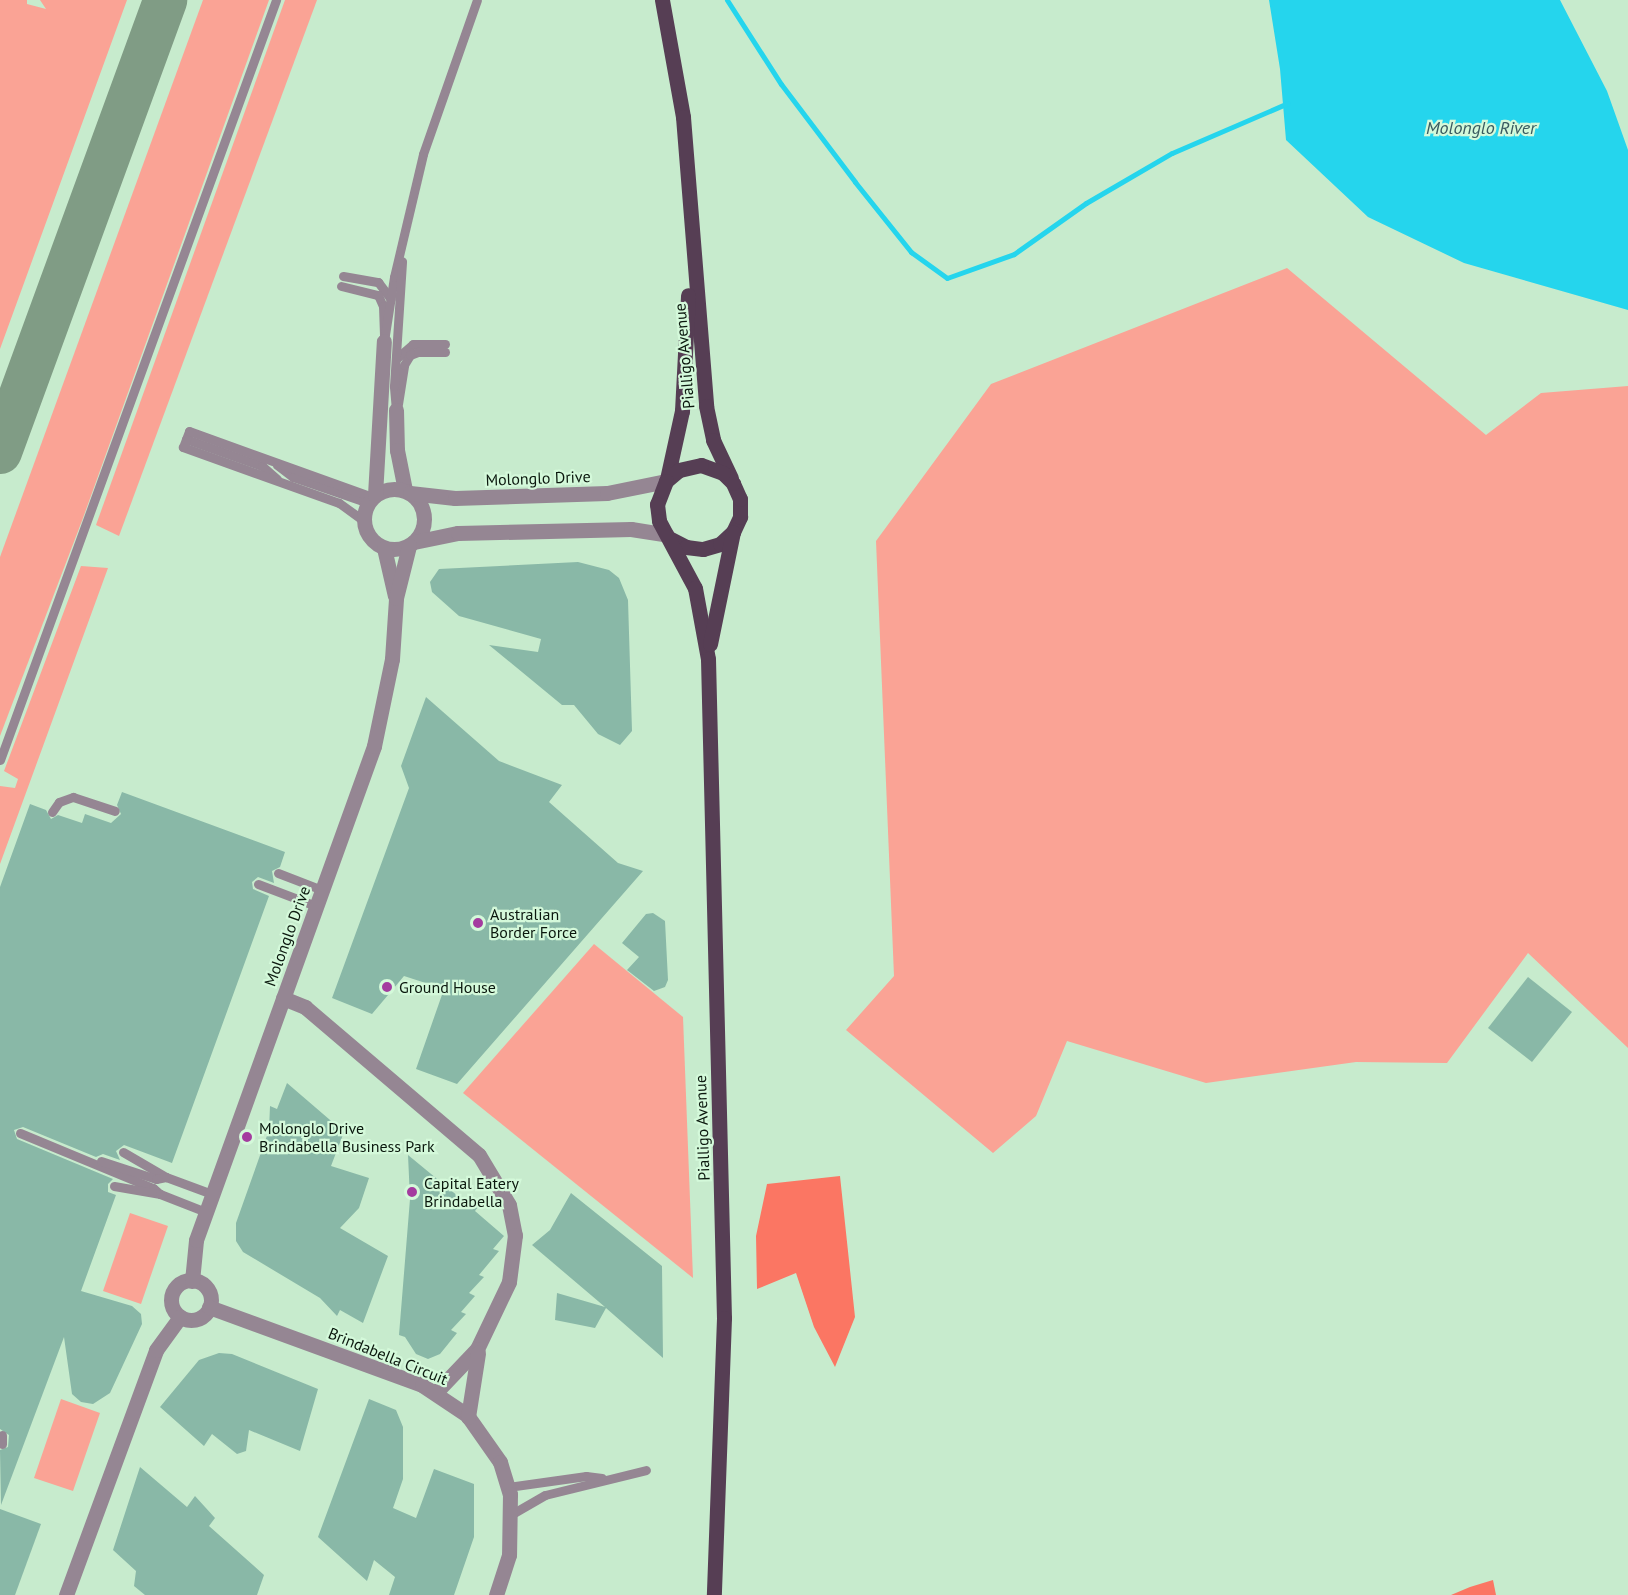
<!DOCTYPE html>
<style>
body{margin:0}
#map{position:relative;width:1628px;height:1595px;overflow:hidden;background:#c7ebcd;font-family:"PT Sans",sans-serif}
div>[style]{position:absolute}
.green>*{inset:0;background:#faa395}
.forest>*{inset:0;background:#fb7663}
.water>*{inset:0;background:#25d5ed}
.stream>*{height:5px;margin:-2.5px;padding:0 2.5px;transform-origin:2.5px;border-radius:2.5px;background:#25d5ed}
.taxiway>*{height:44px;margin:-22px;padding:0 22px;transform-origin:22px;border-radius:22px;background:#809c85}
.building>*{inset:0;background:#89b8a7}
.lane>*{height:9px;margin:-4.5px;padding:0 4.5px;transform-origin:4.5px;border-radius:4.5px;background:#958693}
.street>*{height:15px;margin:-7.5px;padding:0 7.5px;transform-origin:7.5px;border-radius:7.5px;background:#958693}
.street>.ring{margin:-7.5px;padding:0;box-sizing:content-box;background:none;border:15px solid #958693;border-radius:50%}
.primary>*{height:15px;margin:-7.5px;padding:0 7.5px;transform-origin:7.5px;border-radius:7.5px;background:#563e54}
.dots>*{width:16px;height:16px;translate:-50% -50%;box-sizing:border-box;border:3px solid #d4f9da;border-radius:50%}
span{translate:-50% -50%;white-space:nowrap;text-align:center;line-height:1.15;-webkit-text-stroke:4.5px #d4f9da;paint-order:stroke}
.street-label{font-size:16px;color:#0b180e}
.poi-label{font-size:16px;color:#0b180e}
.left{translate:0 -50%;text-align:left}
.water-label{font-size:18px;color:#395a60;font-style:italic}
</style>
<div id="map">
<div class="green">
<i style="clip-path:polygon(0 0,27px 0,27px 4px,46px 9px,40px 0,127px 0,0 349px)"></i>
<i style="clip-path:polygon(203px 0,269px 0,83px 518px,0 736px,0 557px)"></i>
<i style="clip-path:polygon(285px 0,317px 0,119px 536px,96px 525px)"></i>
<i style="clip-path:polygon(1287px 268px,1486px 435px,1541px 393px,1628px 386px,1628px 1048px,1528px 953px,1447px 1063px,1356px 1062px,1206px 1083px,1067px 1041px,1036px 1116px,993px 1153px,846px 1030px,894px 976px,876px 541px,991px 384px)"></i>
<i style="clip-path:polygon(81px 566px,108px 568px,0 864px,0 786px,15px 788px,18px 779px,4px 771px)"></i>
<i style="clip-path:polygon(594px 944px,683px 1017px,693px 1278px,463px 1093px)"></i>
<i style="clip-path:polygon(130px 1213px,168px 1226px,141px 1304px,103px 1291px)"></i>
<i style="clip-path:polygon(61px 1399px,100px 1413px,73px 1491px,34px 1478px)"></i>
</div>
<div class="forest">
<i style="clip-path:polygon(840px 1176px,855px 1317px,835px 1367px,814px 1327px,796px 1273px,757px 1289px,756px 1236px,767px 1184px)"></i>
<i style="clip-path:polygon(1493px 1580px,1496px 1595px,1451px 1595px,1470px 1587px)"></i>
</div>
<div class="water">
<i style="clip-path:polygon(1269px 0,1560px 0,1607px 91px,1628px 150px,1628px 310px,1464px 263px,1368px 217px,1286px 140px,1280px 69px)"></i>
</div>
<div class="stream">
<i style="left:727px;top:0;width:100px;rotate:57.3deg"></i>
<i style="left:781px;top:84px;width:123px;rotate:52.9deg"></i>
<i style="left:855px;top:182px;width:90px;rotate:51.3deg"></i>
<i style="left:911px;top:252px;width:44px;rotate:35.8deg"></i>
<i style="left:947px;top:278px;width:71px;rotate:-19.7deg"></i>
<i style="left:1014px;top:254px;width:88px;rotate:-35.3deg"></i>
<i style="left:1086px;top:203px;width:99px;rotate:-30.2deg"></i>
<i style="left:1172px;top:153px;width:126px;rotate:-23.3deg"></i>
</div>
<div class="taxiway">
<i style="left:0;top:452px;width:481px;rotate:-69.9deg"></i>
</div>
<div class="building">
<i style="clip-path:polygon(578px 562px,609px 570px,619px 578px,628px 600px,632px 731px,620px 745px,598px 734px,574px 705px,562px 705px,489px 645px,538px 652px,541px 639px,459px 616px,432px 592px,430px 582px,439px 569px)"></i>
<i style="clip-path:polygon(426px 697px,499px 761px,562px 785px,549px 802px,618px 863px,643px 871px,457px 1084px,416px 1069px,444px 989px,404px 976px,372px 1014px,332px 998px,409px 788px,401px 766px)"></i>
<i style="clip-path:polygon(122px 792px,285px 852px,280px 867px,272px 871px,274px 883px,258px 877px,252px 882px,253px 889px,269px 896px,172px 1163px,124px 1145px,116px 1151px,120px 1160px,103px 1154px,96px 1157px,23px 1127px,14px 1130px,17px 1139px,113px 1179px,108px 1184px,108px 1192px,116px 1195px,81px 1291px,132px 1306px,141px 1314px,142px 1324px,110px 1393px,93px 1404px,81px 1402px,72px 1394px,64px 1337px,1px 1505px,0 1450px,8px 1447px,9px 1435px,0 1429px,0 887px,30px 804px,46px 810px,51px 819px,58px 815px,82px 823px,85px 814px,111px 823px,121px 814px,117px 805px)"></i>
<i style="clip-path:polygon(653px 913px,665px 921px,668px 980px,665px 987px,654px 991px,627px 970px,639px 957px,622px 943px,646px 914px)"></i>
<i style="clip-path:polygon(1528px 977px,1572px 1012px,1532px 1062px,1488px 1028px)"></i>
<i style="clip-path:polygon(287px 1083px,344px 1132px,331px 1166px,369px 1178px,359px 1208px,340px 1228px,388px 1256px,363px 1323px,340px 1310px,337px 1316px,320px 1298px,243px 1252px,236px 1241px,236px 1223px,269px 1130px,270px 1106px,277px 1109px)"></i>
<i style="clip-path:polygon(408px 1155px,459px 1197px,478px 1207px,475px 1211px,504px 1236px,493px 1249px,499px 1251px,479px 1275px,484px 1277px,469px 1293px,475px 1296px,461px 1312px,466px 1314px,451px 1330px,457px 1333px,440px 1354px,428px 1359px,416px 1354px,405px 1337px,399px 1335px,410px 1199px)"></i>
<i style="clip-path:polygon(571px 1193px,662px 1266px,663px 1358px,606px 1308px,595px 1328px,555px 1320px,557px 1293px,605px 1307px,532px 1245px,550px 1230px)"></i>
<i style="clip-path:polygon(219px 1353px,232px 1354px,318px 1389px,300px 1451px,249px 1430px,246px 1451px,237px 1454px,212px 1434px,204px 1446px,160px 1407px,199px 1360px)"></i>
<i style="clip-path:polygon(369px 1399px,396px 1410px,403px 1427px,403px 1479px,393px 1508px,416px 1518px,434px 1469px,474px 1484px,474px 1537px,454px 1595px,389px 1595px,395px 1577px,374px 1560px,367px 1581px,318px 1537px)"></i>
<i style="clip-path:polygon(140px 1467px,187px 1507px,195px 1496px,215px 1518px,209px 1526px,264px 1575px,257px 1595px,145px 1595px,134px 1586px,136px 1571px,113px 1550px)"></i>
<i style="clip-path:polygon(0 1509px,41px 1524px,15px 1595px,0 1595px)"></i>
</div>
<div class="lane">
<i style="left:343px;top:276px;width:36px;rotate:10deg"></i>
<i style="left:378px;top:282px;width:21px;rotate:53deg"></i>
<i style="left:341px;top:286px;width:38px;rotate:14deg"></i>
<i style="left:378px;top:295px;width:12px;rotate:66deg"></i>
<i style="left:383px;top:306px;width:33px;rotate:88deg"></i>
<i style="left:384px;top:341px;width:65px;rotate:-81.1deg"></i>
<i style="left:394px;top:277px;width:126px;rotate:-76.7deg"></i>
<i style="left:423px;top:154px;width:163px;rotate:-70.7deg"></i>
<i style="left:397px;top:358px;width:21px;rotate:-41deg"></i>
<i style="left:413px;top:344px;width:32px"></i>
<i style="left:398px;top:404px;width:39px;rotate:-81deg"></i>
<i style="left:404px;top:365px;width:12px;rotate:-59deg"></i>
<i style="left:410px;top:355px;width:9px;rotate:-21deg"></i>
<i style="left:418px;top:352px;width:27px"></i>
<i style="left:396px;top:410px;width:24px;rotate:-95deg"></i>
<i style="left:394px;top:386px;width:125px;rotate:-86.3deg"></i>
<i style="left:186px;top:439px;width:81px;rotate:19.6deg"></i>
<i style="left:262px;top:466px;width:20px;rotate:41deg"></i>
<i style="left:277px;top:465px;width:20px;rotate:37deg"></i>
<i style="left:293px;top:477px;width:79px;rotate:19.1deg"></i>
<i style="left:364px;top:521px;width:31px;rotate:-144deg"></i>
<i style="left:339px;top:503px;width:166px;rotate:-160.3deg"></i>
<i style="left:183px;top:447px;width:17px;rotate:-69deg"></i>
<i style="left:189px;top:431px;width:195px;rotate:19.8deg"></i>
<i style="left:0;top:760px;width:809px;rotate:-70.04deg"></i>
<i style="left:52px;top:812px;width:12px;rotate:-55deg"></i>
<i style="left:59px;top:802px;width:15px;rotate:-20deg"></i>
<i style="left:73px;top:797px;width:44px;rotate:18.4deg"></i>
<i style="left:278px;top:873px;width:47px;rotate:21.1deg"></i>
<i style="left:258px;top:884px;width:62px;rotate:20.8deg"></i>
<i style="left:20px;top:1133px;width:144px;rotate:22.5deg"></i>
<i style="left:153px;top:1188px;width:9px;rotate:41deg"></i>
<i style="left:123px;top:1152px;width:50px;rotate:30.2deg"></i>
<i style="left:101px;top:1161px;width:58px;rotate:18.1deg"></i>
<i style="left:156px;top:1179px;width:10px;rotate:-11deg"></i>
<i style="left:166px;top:1177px;width:49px;rotate:20.3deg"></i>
<i style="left:114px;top:1186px;width:47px;rotate:9.9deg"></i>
<i style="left:160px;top:1194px;width:49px;rotate:21.4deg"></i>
<i style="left:2px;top:1444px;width:9px;rotate:-90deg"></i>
<i style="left:508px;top:1487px;width:79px;rotate:-8deg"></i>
<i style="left:586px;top:1476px;width:16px;rotate:7deg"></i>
<i style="left:512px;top:1514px;width:38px;rotate:-30deg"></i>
<i style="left:545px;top:1495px;width:104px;rotate:-13.9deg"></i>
</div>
<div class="street">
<i style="left:396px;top:410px;width:40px;rotate:88.6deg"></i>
<i style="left:397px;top:450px;width:41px;rotate:78.7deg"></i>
<i class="ring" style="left:364px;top:489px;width:45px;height:45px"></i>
<i style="left:410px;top:493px;width:45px;rotate:6.3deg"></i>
<i style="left:455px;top:498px;width:152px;rotate:-1.9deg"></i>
<i style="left:607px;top:493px;width:60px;rotate:-11.5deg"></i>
<i style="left:375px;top:495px;width:154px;rotate:-86.7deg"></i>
<i style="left:414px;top:542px;width:45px;rotate:-11.6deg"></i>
<i style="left:458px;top:533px;width:173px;rotate:-1.3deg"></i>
<i style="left:631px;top:529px;width:36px;rotate:9deg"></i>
<i style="left:384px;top:548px;width:49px;rotate:77.1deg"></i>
<i style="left:283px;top:998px;width:24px;rotate:22deg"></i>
<i style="left:305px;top:1007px;width:228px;rotate:40.4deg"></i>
<i style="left:479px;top:1155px;width:58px;rotate:59deg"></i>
<i style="left:509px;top:1205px;width:31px;rotate:79deg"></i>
<i style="left:515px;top:1235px;width:47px;rotate:97.3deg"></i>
<i style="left:509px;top:1282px;width:74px;rotate:115.5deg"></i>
<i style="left:477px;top:1349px;width:59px;rotate:133.6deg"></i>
<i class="ring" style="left:171px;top:1280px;width:25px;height:25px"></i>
<i style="left:192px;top:1281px;width:41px;rotate:-84.4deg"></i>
<i style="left:196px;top:1240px;width:525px;rotate:-70.18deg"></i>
<i style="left:374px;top:746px;width:89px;rotate:-78.3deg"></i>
<i style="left:392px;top:659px;width:61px;rotate:-86.2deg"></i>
<i style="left:396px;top:598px;width:54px;rotate:-76deg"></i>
<i style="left:209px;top:1307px;width:227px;rotate:20.1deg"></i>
<i style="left:422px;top:1385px;width:54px;rotate:33.7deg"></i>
<i style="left:467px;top:1415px;width:57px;rotate:54.9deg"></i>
<i style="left:500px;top:1462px;width:34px;rotate:73deg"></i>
<i style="left:510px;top:1494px;width:61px;rotate:90.9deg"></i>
<i style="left:509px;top:1555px;width:42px;rotate:108deg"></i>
<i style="left:468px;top:1417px;width:65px;rotate:-81.1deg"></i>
<i style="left:66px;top:1595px;width:261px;rotate:-69.8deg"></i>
<i style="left:156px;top:1350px;width:41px;rotate:-54deg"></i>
</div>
<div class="primary">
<i style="left:662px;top:0;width:119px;rotate:79.8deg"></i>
<i style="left:683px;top:117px;width:290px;rotate:85.4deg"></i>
<i style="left:706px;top:406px;width:35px;rotate:78deg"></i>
<i style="left:713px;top:440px;width:42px;rotate:64.7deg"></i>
<i style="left:667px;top:479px;width:70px;rotate:-77.6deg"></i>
<i style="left:682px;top:411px;width:116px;rotate:-87deg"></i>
<i style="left:671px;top:539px;width:17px;rotate:28deg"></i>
<i style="left:686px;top:547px;width:17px;rotate:7deg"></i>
<i style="left:703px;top:549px;width:18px;rotate:-16deg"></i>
<i style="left:720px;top:544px;width:18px;rotate:-43deg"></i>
<i style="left:733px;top:532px;width:17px;rotate:-65deg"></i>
<i style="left:740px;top:517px;width:18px;rotate:-90deg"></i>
<i style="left:740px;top:499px;width:17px;rotate:-114deg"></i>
<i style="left:733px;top:483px;width:14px;rotate:-135deg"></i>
<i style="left:723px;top:473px;width:23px;rotate:-160deg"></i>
<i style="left:701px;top:465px;width:23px;rotate:167deg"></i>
<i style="left:679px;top:470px;width:17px;rotate:140deg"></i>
<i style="left:666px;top:481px;width:25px;rotate:111deg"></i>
<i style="left:657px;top:504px;width:17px;rotate:83deg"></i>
<i style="left:659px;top:521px;width:76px;rotate:61.8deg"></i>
<i style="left:695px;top:588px;width:72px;rotate:79.6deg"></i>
<i style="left:708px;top:659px;width:659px;rotate:88.61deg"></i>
<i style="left:724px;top:1318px;width:277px;rotate:92.1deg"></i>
<i style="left:710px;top:644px;width:114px;rotate:-78.4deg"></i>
</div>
<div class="dots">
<i style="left:478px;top:923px;background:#a43c9f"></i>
<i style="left:387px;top:987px;background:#a43c9f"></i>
<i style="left:247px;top:1137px;background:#a43c9f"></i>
<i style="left:412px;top:1192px;background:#a43c9f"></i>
</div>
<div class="street-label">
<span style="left:684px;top:356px;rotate:-95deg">Pialligo Avenue</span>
<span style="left:538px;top:478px;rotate:-2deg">Molonglo Drive</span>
<span style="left:287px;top:936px;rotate:-70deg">Molonglo Drive</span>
<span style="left:702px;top:1128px;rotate:-92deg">Pialligo Avenue</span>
<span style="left:388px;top:1356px;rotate:22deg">Brindabella Circuit</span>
</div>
<div class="poi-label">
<span class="left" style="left:490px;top:923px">Australian<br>Border Force</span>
<span class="left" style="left:399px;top:987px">Ground House</span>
<span class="left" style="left:259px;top:1137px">Molonglo Drive<br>Brindabella Business Park</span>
<span class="left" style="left:424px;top:1192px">Capital Eatery<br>Brindabella</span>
</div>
<div class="water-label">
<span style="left:1481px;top:128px">Molonglo River</span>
</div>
</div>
